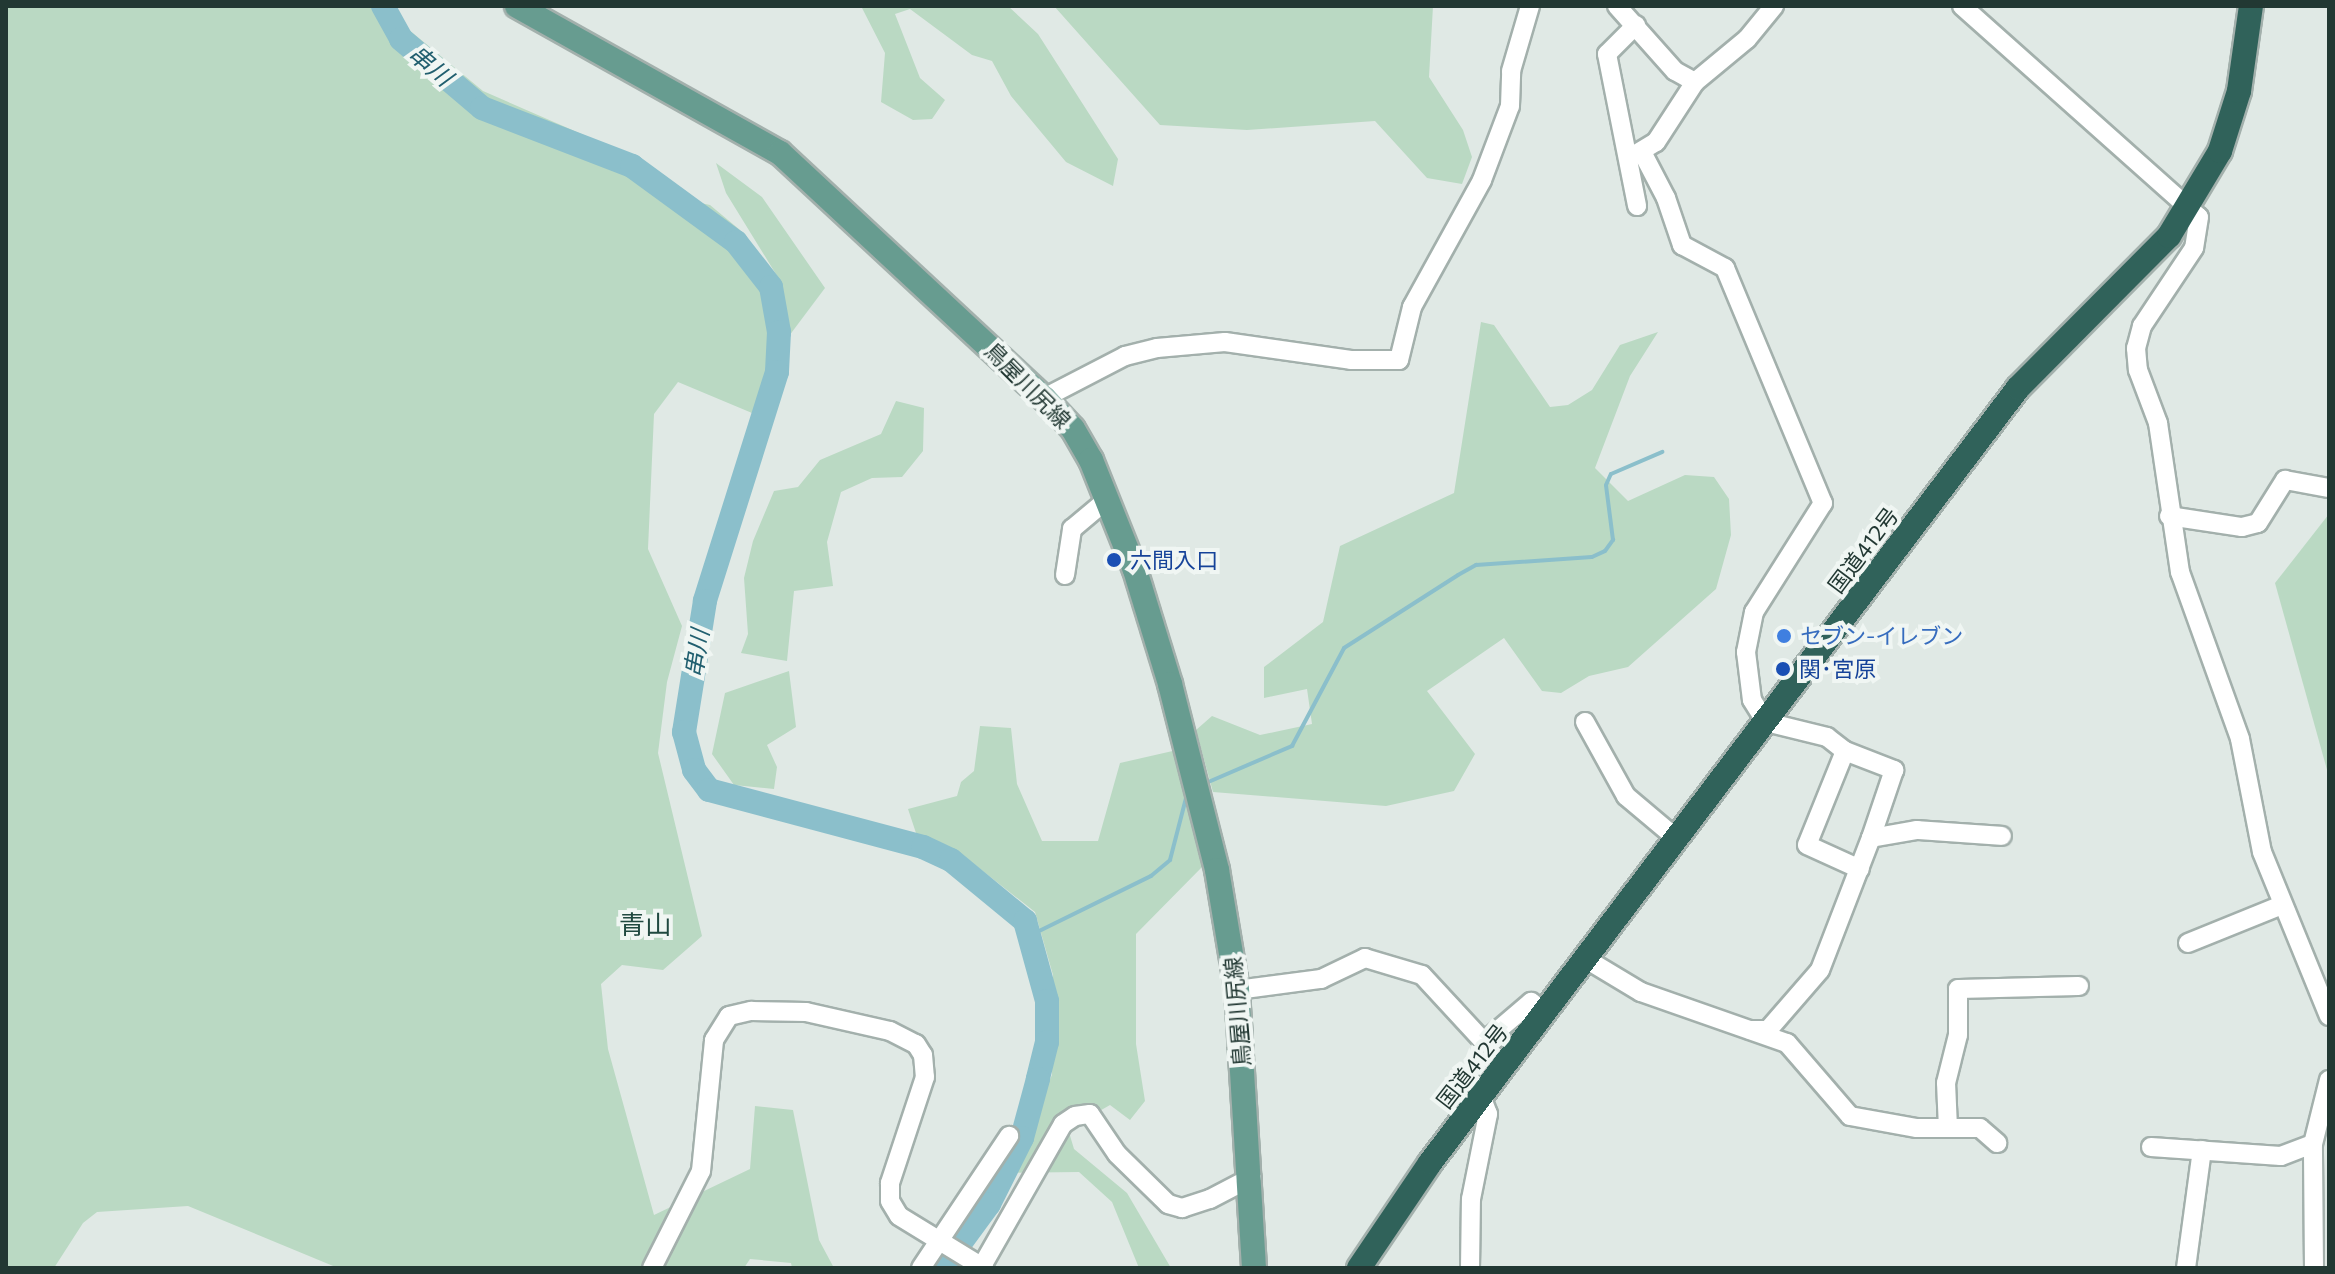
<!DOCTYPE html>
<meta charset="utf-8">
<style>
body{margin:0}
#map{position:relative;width:2335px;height:1274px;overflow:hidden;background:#e0e9e5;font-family:Commissioner,"Noto Sans JP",sans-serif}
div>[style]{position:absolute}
.green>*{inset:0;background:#bad9c3}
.stream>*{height:4px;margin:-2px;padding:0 2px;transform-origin:2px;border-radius:2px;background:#8bbfcb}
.river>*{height:24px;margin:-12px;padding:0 12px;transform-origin:12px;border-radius:12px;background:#8bbfcb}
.roads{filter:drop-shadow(2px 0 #a3b0ac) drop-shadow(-2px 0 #a3b0ac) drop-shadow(0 2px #a3b0ac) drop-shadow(0 -2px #a3b0ac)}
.minor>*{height:18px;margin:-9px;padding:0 9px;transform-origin:9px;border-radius:9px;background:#fff}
.major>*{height:24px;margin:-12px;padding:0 12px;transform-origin:12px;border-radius:12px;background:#679c90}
.highway>*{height:24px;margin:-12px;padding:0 12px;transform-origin:12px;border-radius:12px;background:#30625a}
.dots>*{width:22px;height:22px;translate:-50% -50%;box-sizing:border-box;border:4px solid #f0f6f3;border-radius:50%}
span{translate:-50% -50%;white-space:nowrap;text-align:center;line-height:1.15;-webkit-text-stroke:8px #f0f6f3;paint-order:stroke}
.street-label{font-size:22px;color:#223833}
.transit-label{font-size:22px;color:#164399}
.left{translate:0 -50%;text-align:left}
.shop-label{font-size:22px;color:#366cbe}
.water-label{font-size:24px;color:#215f6f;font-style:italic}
.quarter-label{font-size:26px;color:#204940}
.frame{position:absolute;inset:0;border:8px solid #223833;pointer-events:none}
</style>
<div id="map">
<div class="green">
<i style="clip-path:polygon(6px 6px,388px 6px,397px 20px,483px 91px,593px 139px,696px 202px,710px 205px,740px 230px,772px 322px,767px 371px,752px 413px,678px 382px,654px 414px,648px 549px,682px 626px,667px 682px,658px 753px,702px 936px,663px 970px,622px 965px,601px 984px,608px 1049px,654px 1215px,750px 1169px,755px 1106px,793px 1110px,819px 1240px,834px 1268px,792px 1268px,791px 1263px,750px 1259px,744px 1268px,338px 1268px,188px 1206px,97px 1212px,83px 1223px,54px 1268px,6px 1268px)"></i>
<i style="clip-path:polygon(861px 6px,1008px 6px,1038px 34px,1118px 159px,1113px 186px,1066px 162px,1011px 96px,992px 61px,972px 55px,910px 9px,895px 14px,920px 78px,945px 100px,932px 119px,913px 120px,881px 102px,885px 53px)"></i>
<i style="clip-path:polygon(1054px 6px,1433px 6px,1429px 77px,1463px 130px,1472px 157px,1462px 184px,1427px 178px,1375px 121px,1247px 130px,1160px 125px)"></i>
<i style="clip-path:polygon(716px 163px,762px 197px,825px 288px,789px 336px,779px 279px,726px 193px)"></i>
<i style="clip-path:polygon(1481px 322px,1494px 325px,1550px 407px,1568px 405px,1592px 390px,1620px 345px,1658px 332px,1630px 376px,1595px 468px,1628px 501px,1685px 475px,1714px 477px,1729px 499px,1731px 535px,1716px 589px,1628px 667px,1589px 676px,1561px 693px,1542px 691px,1504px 638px,1427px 691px,1475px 754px,1454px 791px,1386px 806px,1213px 792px,1196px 730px,1212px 716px,1260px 735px,1312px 724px,1307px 689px,1264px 698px,1264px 667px,1323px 622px,1340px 546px,1454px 493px)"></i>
<i style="clip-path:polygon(896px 401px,924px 408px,923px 451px,902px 477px,872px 478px,841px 492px,827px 542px,833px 586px,794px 591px,787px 661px,741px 653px,748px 634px,744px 578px,753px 541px,774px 491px,798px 487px,820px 460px,881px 434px)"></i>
<i style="clip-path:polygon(2329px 514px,2329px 777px,2275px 583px)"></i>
<i style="clip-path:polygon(789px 671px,796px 727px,767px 745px,777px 767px,774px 789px,734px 785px,712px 754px,725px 693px)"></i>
<i style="clip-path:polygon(980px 726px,1011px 728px,1017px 784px,1042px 841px,1098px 841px,1120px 763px,1177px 750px,1203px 866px,1136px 934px,1136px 1044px,1145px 1101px,1130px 1120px,1110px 1105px,1068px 1129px,1074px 1149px,1127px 1193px,1171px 1268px,1139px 1268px,1112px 1202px,1079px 1172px,1005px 1173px,1052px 1075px,1053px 975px,1035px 912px,960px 853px,919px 842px,908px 809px,957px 796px,961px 782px,974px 771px)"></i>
</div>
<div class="stream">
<i style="left:1206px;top:783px;width:94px;rotate:-23.3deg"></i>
<i style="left:1292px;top:746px;width:111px;rotate:-62deg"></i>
<i style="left:1344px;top:648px;width:135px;rotate:-32.6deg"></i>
<i style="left:1458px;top:575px;width:21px;rotate:-29deg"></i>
<i style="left:1476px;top:565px;width:116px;rotate:-3.9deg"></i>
<i style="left:1592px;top:557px;width:14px;rotate:-25deg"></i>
<i style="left:1605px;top:551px;width:14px;rotate:-54deg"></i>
<i style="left:1613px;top:540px;width:55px;rotate:-97.3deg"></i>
<i style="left:1606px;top:485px;width:12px;rotate:-66deg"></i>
<i style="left:1611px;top:474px;width:56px;rotate:-23.3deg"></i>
<i style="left:1031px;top:935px;width:134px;rotate:-26.2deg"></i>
<i style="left:1151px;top:876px;width:25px;rotate:-40deg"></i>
<i style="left:1170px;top:860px;width:64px;rotate:-75.5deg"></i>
</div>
<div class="river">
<i style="left:383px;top:6px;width:38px;rotate:61deg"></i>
<i style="left:401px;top:39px;width:106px;rotate:40.4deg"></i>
<i style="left:482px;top:108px;width:161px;rotate:21.1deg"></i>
<i style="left:632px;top:166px;width:129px;rotate:36.2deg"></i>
<i style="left:736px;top:242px;width:57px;rotate:52.1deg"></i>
<i style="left:771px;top:287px;width:46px;rotate:79.9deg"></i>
<i style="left:779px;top:332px;width:40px;rotate:92.9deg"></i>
<i style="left:777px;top:372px;width:240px;rotate:107.5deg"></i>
<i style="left:705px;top:601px;width:133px;rotate:99.1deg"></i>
<i style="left:684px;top:732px;width:39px;rotate:75deg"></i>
<i style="left:694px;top:770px;width:25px;rotate:53deg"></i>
<i style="left:709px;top:790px;width:221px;rotate:14.9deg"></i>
<i style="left:923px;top:847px;width:31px;rotate:25deg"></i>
<i style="left:951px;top:860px;width:96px;rotate:39.5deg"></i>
<i style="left:1025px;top:921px;width:83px;rotate:74.6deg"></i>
<i style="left:1047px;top:1001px;width:41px;rotate:90deg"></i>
<i style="left:1047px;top:1042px;width:38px;rotate:104deg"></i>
<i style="left:1038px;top:1079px;width:61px;rotate:105.2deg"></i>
<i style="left:1022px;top:1138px;width:74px;rotate:116.6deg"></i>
<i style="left:989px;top:1204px;width:79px;rotate:126.3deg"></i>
</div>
<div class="roads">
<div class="minor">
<i style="left:1617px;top:6px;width:87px;rotate:48.3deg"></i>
<i style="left:1675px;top:71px;width:23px;rotate:29deg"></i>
<i style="left:1695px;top:82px;width:67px;rotate:-39.6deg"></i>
<i style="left:1747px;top:39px;width:43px;rotate:-50.7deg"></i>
<i style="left:1962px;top:6px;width:317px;rotate:41.7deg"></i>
<i style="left:2199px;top:217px;width:31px;rotate:99deg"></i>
<i style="left:2194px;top:248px;width:94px;rotate:123.7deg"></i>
<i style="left:2142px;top:326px;width:23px;rotate:105deg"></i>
<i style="left:2136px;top:348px;width:22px;rotate:85deg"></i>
<i style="left:2138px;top:370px;width:57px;rotate:69.3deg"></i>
<i style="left:2158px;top:423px;width:151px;rotate:81.6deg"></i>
<i style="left:2180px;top:572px;width:177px;rotate:70.2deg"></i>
<i style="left:2240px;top:739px;width:115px;rotate:79deg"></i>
<i style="left:2262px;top:852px;width:177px;rotate:67.8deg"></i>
<i style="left:1636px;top:25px;width:41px;rotate:135deg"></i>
<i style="left:1607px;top:54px;width:155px;rotate:78.8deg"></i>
<i style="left:1642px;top:152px;width:52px;rotate:62.4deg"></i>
<i style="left:1666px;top:198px;width:50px;rotate:71.2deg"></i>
<i style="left:1682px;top:245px;width:49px;rotate:28.1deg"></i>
<i style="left:1725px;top:268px;width:255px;rotate:67.4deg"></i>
<i style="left:1823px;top:503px;width:129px;rotate:122.3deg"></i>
<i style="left:1754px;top:612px;width:41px;rotate:101.3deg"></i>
<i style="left:1746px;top:652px;width:48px;rotate:82.9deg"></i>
<i style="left:1752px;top:700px;width:26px;rotate:58deg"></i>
<i style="left:1766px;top:722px;width:63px;rotate:13.8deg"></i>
<i style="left:1827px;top:737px;width:23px;rotate:38deg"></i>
<i style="left:1845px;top:751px;width:53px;rotate:21.2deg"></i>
<i style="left:1894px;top:770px;width:72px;rotate:108.7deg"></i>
<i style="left:1631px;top:157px;width:29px;rotate:-31deg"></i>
<i style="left:1656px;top:142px;width:72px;rotate:-57deg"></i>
<i style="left:1044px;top:398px;width:91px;rotate:-27.4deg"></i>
<i style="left:1125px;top:356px;width:33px;rotate:-14deg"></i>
<i style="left:1157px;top:348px;width:68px;rotate:-5deg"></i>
<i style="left:1225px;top:342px;width:127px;rotate:8.1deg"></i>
<i style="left:1351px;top:360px;width:48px"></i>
<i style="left:1399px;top:360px;width:55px;rotate:-76.2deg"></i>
<i style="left:1412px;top:307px;width:145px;rotate:-61.1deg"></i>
<i style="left:1482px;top:180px;width:79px;rotate:-69.3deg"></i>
<i style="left:1510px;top:106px;width:35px;rotate:-88deg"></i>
<i style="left:1511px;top:71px;width:68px;rotate:-73.7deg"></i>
<i style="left:2169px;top:516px;width:74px;rotate:8.6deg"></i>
<i style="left:2242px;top:527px;width:16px;rotate:-14deg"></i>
<i style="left:2258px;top:523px;width:51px;rotate:-57.9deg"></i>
<i style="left:2285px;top:480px;width:45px;rotate:10.3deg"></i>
<i style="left:1065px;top:575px;width:47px;rotate:-81.3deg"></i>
<i style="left:1072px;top:529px;width:48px;rotate:-40deg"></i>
<i style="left:1585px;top:722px;width:85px;rotate:61deg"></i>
<i style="left:1626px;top:796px;width:67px;rotate:40.1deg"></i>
<i style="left:1845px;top:751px;width:101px;rotate:112deg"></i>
<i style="left:1807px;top:845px;width:58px;rotate:24.4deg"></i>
<i style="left:2188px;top:943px;width:101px;rotate:-22deg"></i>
<i style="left:1586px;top:959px;width:64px;rotate:31deg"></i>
<i style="left:1641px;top:992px;width:155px;rotate:19.3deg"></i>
<i style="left:1787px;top:1043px;width:96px;rotate:49.2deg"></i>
<i style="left:1850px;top:1116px;width:68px;rotate:10.2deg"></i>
<i style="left:1917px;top:1128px;width:63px"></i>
<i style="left:1980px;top:1128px;width:23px;rotate:41deg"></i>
<i style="left:1237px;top:990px;width:85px;rotate:-7.5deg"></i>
<i style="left:1321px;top:979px;width:49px;rotate:-25.5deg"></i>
<i style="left:1365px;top:958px;width:59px;rotate:16.6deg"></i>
<i style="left:1422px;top:975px;width:91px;rotate:47.2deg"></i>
<i style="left:1484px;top:1042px;width:62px;rotate:-40.4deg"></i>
<i style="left:1531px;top:1002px;width:19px;rotate:35deg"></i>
<i style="left:1750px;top:1030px;width:18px"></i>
<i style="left:1768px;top:1030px;width:79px;rotate:-49.1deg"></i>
<i style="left:1820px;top:970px;width:142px;rotate:-68.9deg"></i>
<i style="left:1871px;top:838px;width:47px;rotate:-9.9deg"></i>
<i style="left:1917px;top:830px;width:85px;rotate:4deg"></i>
<i style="left:1948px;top:1128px;width:45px;rotate:-92.5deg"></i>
<i style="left:1946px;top:1083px;width:49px;rotate:-76deg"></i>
<i style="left:1958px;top:1035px;width:46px;rotate:-90deg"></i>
<i style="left:1958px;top:989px;width:121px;rotate:-1.4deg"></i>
<i style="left:2151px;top:1147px;width:130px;rotate:4deg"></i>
<i style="left:2281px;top:1156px;width:34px;rotate:-21deg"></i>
<i style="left:982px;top:1266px;width:163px;rotate:-60.3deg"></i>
<i style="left:1063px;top:1124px;width:14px;rotate:-34deg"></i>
<i style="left:1075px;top:1116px;width:15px;rotate:-8deg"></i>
<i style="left:1090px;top:1114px;width:48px;rotate:56deg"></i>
<i style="left:1117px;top:1154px;width:71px;rotate:44.4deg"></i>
<i style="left:1168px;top:1204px;width:15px;rotate:16deg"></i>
<i style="left:1182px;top:1208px;width:29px;rotate:-18deg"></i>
<i style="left:1210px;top:1199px;width:47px;rotate:-27.6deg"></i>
<i style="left:652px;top:1268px;width:109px;rotate:-63.2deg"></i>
<i style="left:701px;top:1171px;width:132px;rotate:-84.3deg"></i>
<i style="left:714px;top:1040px;width:28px;rotate:-58deg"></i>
<i style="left:729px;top:1016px;width:23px;rotate:-13deg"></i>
<i style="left:751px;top:1011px;width:55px;rotate:1deg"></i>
<i style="left:806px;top:1012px;width:86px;rotate:12.7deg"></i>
<i style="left:890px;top:1031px;width:29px;rotate:27deg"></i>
<i style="left:916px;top:1044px;width:13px;rotate:58deg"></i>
<i style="left:923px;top:1055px;width:22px;rotate:85deg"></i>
<i style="left:925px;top:1077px;width:112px;rotate:108.3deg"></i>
<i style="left:890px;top:1183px;width:18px;rotate:90deg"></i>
<i style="left:890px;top:1201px;width:17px;rotate:59deg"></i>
<i style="left:899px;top:1216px;width:100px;rotate:31.5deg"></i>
<i style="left:921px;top:1268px;width:159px;rotate:-56.3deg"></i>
<i style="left:1470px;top:1268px;width:69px;rotate:-89.2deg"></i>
<i style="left:1471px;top:1199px;width:87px;rotate:-78.7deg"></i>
<i style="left:1488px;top:1114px;width:19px;rotate:-111deg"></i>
<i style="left:2186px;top:1268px;width:119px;rotate:-82.3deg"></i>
<i style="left:2314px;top:1268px;width:124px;rotate:-90.5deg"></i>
<i style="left:2313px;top:1144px;width:66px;rotate:-76deg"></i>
</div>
<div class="major">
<i style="left:517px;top:6px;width:301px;rotate:29.2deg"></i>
<i style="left:780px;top:153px;width:360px;rotate:42.9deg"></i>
<i style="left:1044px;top:398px;width:42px;rotate:46.9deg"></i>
<i style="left:1073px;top:429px;width:36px;rotate:60deg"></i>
<i style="left:1091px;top:460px;width:118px;rotate:68.2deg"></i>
<i style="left:1135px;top:570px;width:119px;rotate:72.9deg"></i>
<i style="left:1170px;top:684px;width:192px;rotate:75.8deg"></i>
<i style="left:1217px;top:870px;width:122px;rotate:80.5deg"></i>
<i style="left:1237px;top:990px;width:279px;rotate:86.5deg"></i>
</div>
<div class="highway">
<i style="left:1359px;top:1268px;width:127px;rotate:-55.9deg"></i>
<i style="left:1430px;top:1163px;width:973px;rotate:-52.81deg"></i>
<i style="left:2018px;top:388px;width:214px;rotate:-45.2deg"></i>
<i style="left:2169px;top:236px;width:99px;rotate:-59deg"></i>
<i style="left:2220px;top:151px;width:63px;rotate:-72.4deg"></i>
<i style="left:2239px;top:91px;width:86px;rotate:-82deg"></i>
</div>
</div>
<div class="dots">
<i style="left:1114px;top:560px;background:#1a4fb4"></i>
<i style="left:1784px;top:636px;background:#3f7fe0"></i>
<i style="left:1783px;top:669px;background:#1a4fb4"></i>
</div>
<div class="street-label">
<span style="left:1028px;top:385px;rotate:45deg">鳥屋川尻線</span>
<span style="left:1863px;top:550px;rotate:-53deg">国道412号</span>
<span style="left:1237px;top:1012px;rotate:-95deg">鳥屋川尻線</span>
<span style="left:1472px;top:1066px;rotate:-52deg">国道412号</span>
</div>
<div class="transit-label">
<span class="left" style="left:1130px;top:560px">六間入口</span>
<span class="left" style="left:1799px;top:669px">関･宮原</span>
</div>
<div class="shop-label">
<span class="left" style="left:1800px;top:636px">セブン-イレブン</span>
</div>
<div class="water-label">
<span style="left:431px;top:65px;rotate:40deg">串川</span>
<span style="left:696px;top:653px;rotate:-81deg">串川</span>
</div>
<div class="quarter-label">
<span style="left:645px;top:924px">青山</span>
</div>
<div class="frame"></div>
</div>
